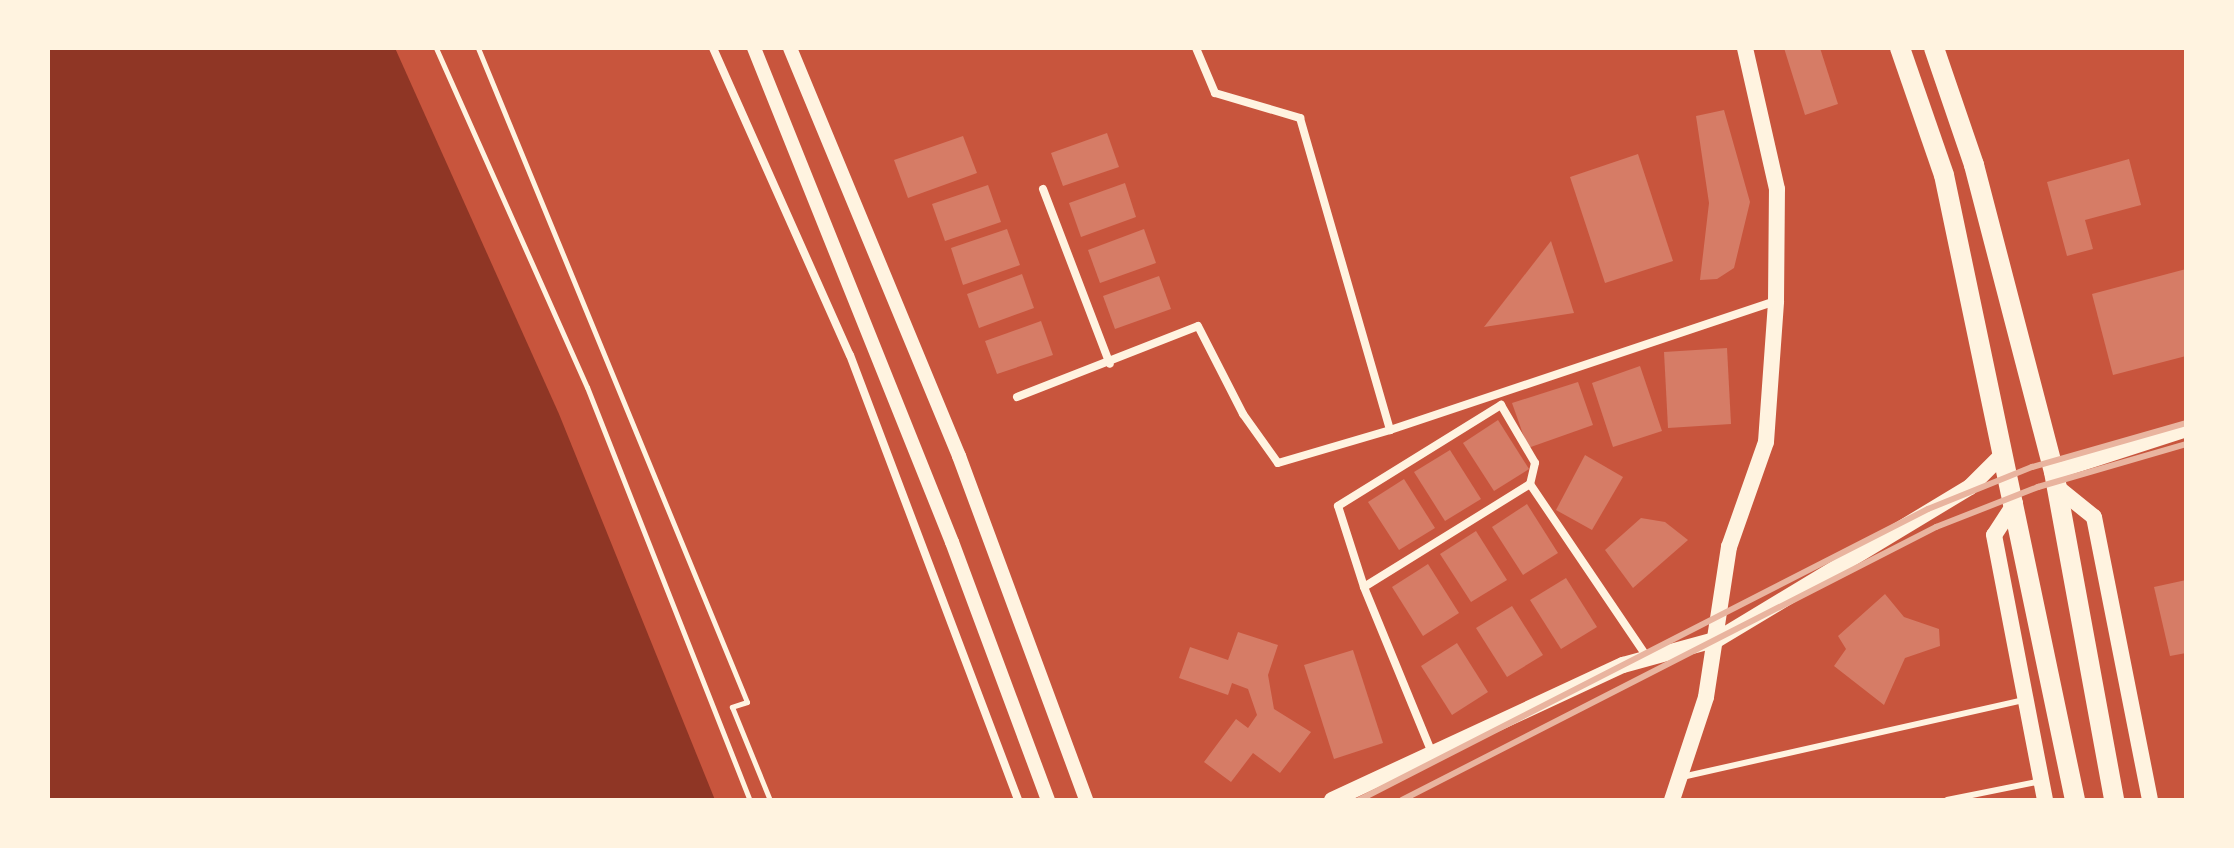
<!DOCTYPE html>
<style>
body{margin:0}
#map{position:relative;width:2234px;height:848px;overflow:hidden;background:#c8553d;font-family:Quicksand,sans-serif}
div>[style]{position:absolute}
.water>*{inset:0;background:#8f3625}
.building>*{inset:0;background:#d67c66}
.path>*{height:5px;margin:-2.5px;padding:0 2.5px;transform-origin:2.5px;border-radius:2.5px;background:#fff3e0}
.service>*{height:6px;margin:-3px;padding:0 3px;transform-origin:3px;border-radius:3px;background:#fff3e0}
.minor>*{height:8px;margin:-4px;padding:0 4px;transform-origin:4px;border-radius:4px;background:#fff3e0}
.tertiary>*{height:14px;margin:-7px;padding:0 7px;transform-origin:7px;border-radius:7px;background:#fff3e0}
.secondary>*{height:16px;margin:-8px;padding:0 8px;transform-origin:8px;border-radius:8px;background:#fff3e0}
.primary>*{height:20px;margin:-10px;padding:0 10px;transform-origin:10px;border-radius:10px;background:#fff3e0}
.rail>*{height:6px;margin:-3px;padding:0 3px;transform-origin:3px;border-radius:3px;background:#e9b49f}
span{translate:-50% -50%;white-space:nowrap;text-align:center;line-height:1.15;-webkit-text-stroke:8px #fff3e0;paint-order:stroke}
.frame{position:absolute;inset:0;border:50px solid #fff3e0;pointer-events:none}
</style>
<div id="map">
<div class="water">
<i style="clip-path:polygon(48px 48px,395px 48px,559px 414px,715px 800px,48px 800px)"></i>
</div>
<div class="building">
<i style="clip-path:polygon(1784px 48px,1820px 48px,1838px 104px,1805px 115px)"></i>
<i style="clip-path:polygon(1724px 110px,1750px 202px,1734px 268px,1717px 279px,1700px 280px,1709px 203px,1696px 116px)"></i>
<i style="clip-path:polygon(1107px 133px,1119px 167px,1063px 186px,1051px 153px)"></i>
<i style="clip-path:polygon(963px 136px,977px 173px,908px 198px,894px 160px)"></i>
<i style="clip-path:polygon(1638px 154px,1673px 261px,1605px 283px,1570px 177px)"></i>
<i style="clip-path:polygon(2129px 159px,2141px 205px,2085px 220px,2093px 249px,2067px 256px,2047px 182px)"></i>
<i style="clip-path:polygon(1125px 183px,1136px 217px,1081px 237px,1069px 203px)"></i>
<i style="clip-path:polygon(988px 185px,1001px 222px,945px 241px,932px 204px)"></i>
<i style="clip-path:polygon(1007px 229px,1020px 265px,963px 285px,951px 248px)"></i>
<i style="clip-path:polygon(1144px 229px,1156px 263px,1100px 283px,1088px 250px)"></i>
<i style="clip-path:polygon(1551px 241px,1574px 313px,1484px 327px)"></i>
<i style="clip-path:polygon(2186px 269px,2186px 356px,2113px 375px,2092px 294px)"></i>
<i style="clip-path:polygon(1022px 274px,1034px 308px,979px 328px,967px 294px)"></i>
<i style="clip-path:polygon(1159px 276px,1171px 309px,1115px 329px,1103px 296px)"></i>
<i style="clip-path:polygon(1041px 321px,1053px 355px,997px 374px,985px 341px)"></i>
<i style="clip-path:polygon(1727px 348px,1731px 424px,1668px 428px,1664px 352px)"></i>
<i style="clip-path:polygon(1640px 366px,1662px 431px,1613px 447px,1592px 383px)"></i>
<i style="clip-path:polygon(1578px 382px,1593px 425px,1528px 448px,1512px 403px)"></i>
<i style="clip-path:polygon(1498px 420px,1529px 469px,1494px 491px,1463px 443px)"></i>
<i style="clip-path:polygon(1450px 450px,1481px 499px,1445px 521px,1414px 472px)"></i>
<i style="clip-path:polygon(1585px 455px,1623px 477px,1592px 530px,1556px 510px)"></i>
<i style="clip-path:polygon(1404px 479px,1435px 528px,1399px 550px,1368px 502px)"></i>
<i style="clip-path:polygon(1527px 504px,1558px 553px,1523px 575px,1492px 527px)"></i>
<i style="clip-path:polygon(1641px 518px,1665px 522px,1688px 540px,1633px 588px,1605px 550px)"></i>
<i style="clip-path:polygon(1476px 531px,1507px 580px,1471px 602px,1440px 554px)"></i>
<i style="clip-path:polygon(1428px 564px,1459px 613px,1423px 636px,1392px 587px)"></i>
<i style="clip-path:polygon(1566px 578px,1597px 627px,1561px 649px,1530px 600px)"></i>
<i style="clip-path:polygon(2186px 580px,2186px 653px,2170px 656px,2154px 587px)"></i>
<i style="clip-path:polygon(1885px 594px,1904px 617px,1939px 629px,1940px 646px,1905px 658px,1884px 705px,1834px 666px,1846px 649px,1838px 636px)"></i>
<i style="clip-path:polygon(1512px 606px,1543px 655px,1507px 677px,1476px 628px)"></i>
<i style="clip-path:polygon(1238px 632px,1278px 645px,1268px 675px,1274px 709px,1311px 732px,1280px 773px,1253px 753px,1231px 782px,1204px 762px,1236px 719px,1248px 728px,1257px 715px,1248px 689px,1232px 683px,1228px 695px,1179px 678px,1190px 647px,1228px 660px)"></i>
<i style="clip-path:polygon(1457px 643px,1488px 692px,1452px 715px,1421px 666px)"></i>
<i style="clip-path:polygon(1353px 650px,1383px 743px,1334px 759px,1304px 665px)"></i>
</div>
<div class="path">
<i style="left:436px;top:48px;width:371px;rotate:66deg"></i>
<i style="left:587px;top:387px;width:444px;rotate:68.5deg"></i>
<i style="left:478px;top:48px;width:707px;rotate:67.64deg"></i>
<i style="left:747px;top:702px;width:16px;rotate:162deg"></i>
<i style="left:732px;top:707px;width:100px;rotate:67.8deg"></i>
</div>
<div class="service">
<i style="left:1682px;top:777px;width:352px;rotate:-12.7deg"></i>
<i style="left:1947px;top:800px;width:96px;rotate:-11.4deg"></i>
</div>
<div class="minor">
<i style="left:713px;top:48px;width:336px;rotate:66deg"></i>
<i style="left:850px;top:355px;width:476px;rotate:69.3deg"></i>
<i style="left:1196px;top:48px;width:49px;rotate:67.1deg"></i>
<i style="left:1215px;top:93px;width:89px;rotate:16.4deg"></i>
<i style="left:1300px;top:118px;width:325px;rotate:73.9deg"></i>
<i style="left:1390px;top:430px;width:407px;rotate:-18.5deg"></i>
<i style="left:1043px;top:189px;width:187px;rotate:69.1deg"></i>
<i style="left:1017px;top:397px;width:194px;rotate:-21.4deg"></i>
<i style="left:1198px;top:326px;width:99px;rotate:62.9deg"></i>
<i style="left:1243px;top:414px;width:60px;rotate:54.5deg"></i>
<i style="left:1278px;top:463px;width:117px;rotate:-16.4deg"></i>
<i style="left:1364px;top:587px;width:195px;rotate:-31.8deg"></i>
<i style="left:1432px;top:753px;width:179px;rotate:-112.3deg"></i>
<i style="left:1364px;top:587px;width:85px;rotate:-107.8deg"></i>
<i style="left:1338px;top:506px;width:192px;rotate:-31.8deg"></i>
<i style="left:1501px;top:405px;width:67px;rotate:59.6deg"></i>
<i style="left:1535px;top:463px;width:22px;rotate:103deg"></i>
<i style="left:1530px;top:484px;width:210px;rotate:55.9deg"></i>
</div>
<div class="tertiary">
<i style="left:754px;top:48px;width:532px;rotate:68.16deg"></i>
<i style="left:952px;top:542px;width:275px;rotate:69.6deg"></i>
<i style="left:790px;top:48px;width:442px;rotate:67.5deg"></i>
<i style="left:959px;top:456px;width:367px;rotate:69.7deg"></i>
</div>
<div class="secondary">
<i style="left:2054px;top:472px;width:139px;rotate:-18deg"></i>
<i style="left:2058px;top:488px;width:46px;rotate:38.9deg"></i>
<i style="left:2094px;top:517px;width:288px;rotate:78.8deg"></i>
<i style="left:2015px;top:503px;width:38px;rotate:123deg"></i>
<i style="left:1994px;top:535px;width:270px;rotate:79.1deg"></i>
<i style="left:1332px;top:800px;width:321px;rotate:-24.9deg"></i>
<i style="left:1623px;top:665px;width:98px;rotate:-15.3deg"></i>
<i style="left:1718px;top:639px;width:294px;rotate:-31.1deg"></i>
<i style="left:1970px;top:487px;width:44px;rotate:-45deg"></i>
<i style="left:1672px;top:800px;width:108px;rotate:-71.7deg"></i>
<i style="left:1706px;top:697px;width:152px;rotate:-81.3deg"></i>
<i style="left:1729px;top:547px;width:111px;rotate:-70.6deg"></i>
<i style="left:1766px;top:442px;width:141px;rotate:-85.9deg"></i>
<i style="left:1776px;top:301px;width:112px;rotate:-89.5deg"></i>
<i style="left:1777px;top:189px;width:145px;rotate:-102.8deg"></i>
</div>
<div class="primary">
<i style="left:1900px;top:48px;width:134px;rotate:70.9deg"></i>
<i style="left:1944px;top:175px;width:639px;rotate:78.16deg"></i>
<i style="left:1934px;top:48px;width:124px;rotate:71.1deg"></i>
<i style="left:1974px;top:165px;width:317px;rotate:75.4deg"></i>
<i style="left:2054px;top:472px;width:333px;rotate:79.6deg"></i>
</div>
<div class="rail">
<i style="left:1359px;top:800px;width:639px;rotate:-27.09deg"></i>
<i style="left:1928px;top:509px;width:112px;rotate:-22deg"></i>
<i style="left:2032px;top:467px;width:160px;rotate:-15.9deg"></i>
<i style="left:1402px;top:800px;width:600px;rotate:-27.08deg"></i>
<i style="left:1936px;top:527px;width:110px;rotate:-21.4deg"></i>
<i style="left:2038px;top:487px;width:154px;rotate:-16.2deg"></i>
</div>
<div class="frame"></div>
</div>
